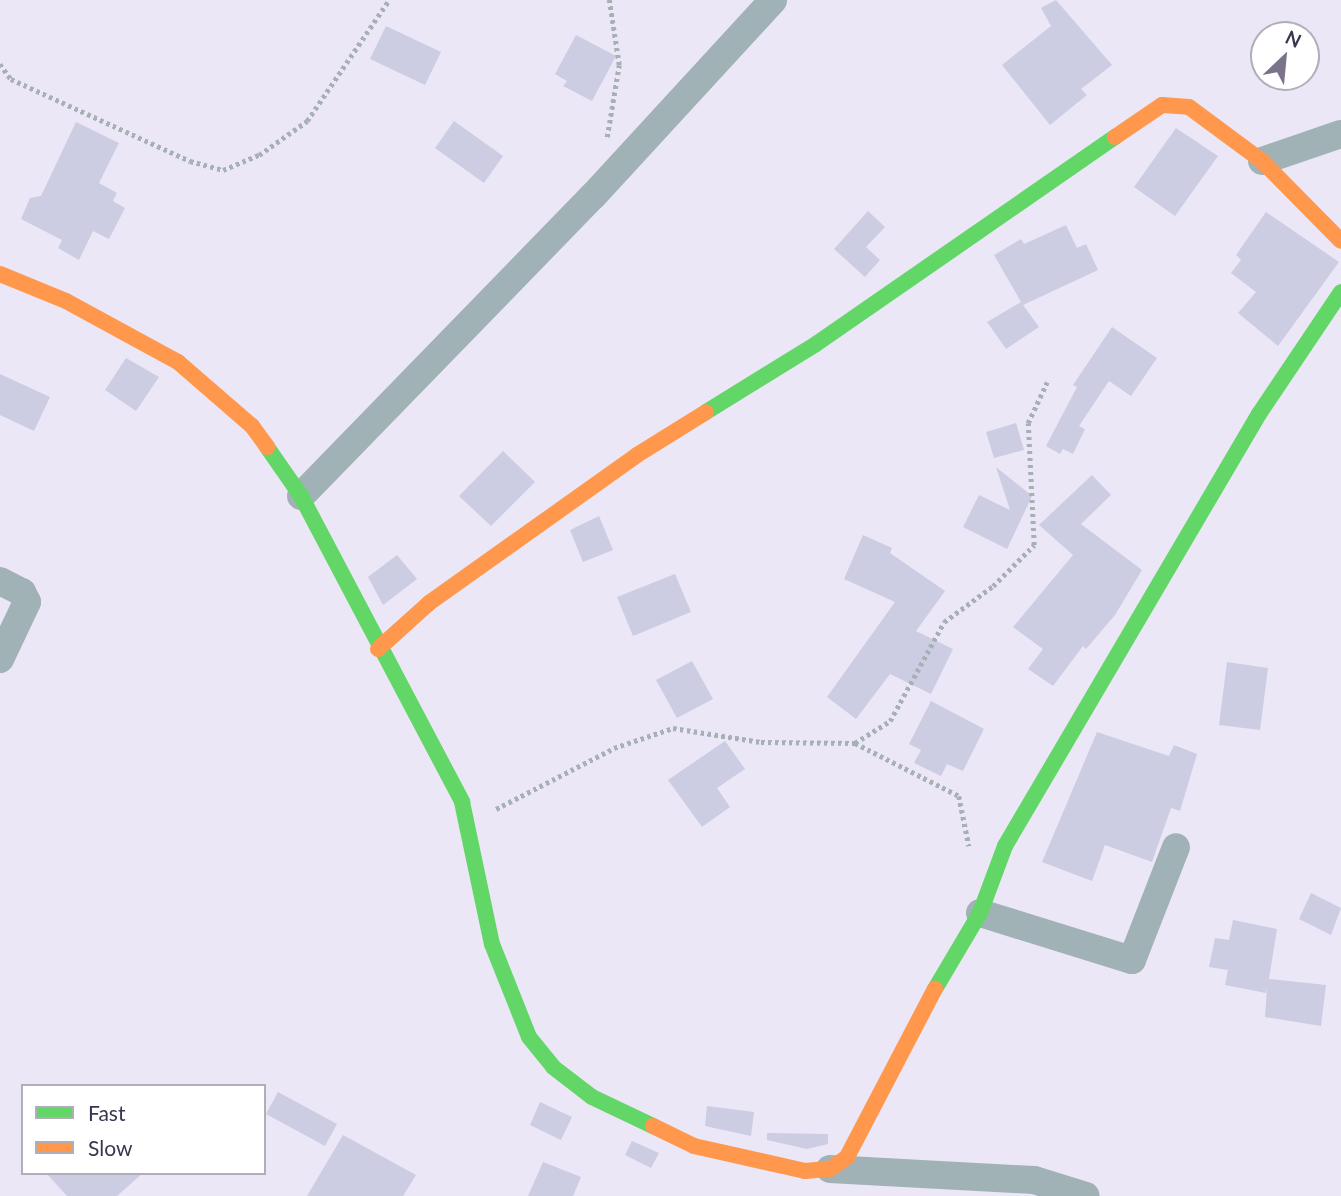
<!DOCTYPE html>
<style>
body{margin:0}
#map{position:relative;width:1341px;height:1196px;overflow:hidden;background:#ebe7f6;font-family:Lato,sans-serif}
div>[style]{position:absolute}
.building>*{inset:0;background:#cccce2}
.path>*{height:4.5px;margin-top:-2.25px;transform-origin:0;background:repeating-linear-gradient(90deg,#a6b0b5 0 3.5px,transparent 0 7px)}
.street>*{height:28px;margin:-14px;padding:0 14px;transform-origin:14px;border-radius:14px;background:#a0b2b5}
.fast>*{height:16px;margin:-8px;padding:0 8px;transform-origin:8px;border-radius:8px;background:#63d668}
.slow>*{height:16px;margin:-8px;padding:0 8px;transform-origin:8px;border-radius:8px;background:#ff974d}
span{translate:-50% -50%;white-space:nowrap;text-align:center;line-height:1.15;-webkit-text-stroke:5px #fff;paint-order:stroke}
.legend{position:absolute;left:21px;top:1084px;width:245px;height:91px;box-sizing:border-box;background:#fff;border:2px solid #b1aeb9;margin:0;padding:9px 12px;list-style:none;font-size:21px;color:#3d354f}
.legend li{display:flex;align-items:center;gap:14px;height:35px}
.legend b{width:35px;border:2px solid #b1aeb9}
.north{position:absolute;left:1250px;top:21px;width:70px;height:70px;box-sizing:border-box;background:#fff;border:2px solid #b1aeb9;border-radius:50%;rotate:26deg;font-size:19px;font-weight:700;line-height:28px;text-align:center;color:#3d354f}
.north::after{content:'';display:block;margin:auto;width:24px;height:32px;background:#7a7389;clip-path:polygon(50% 0,100% 100%,50% 72%,0 100%)}
</style>
<div id="map">
<div class="building">
<i style="clip-path:polygon(1056px 0,1112px 65px,1081px 89px,1087px 95px,1050px 125px,1002px 65px,1051px 26px,1041px 8px)"></i>
<i style="clip-path:polygon(386px 26px,441px 52px,425px 85px,370px 59px)"></i>
<i style="clip-path:polygon(576px 35px,616px 56px,592px 101px,563px 86px,567px 81px,555px 74px)"></i>
<i style="clip-path:polygon(454px 121px,503px 156px,484px 183px,435px 148px)"></i>
<i style="clip-path:polygon(76px 122px,119px 143px,99px 183px,117px 193px,113px 201px,125px 208px,109px 239px,93px 231px,79px 260px,58px 248px,62px 240px,21px 219px,30px 198px,41px 196px)"></i>
<i style="clip-path:polygon(1176px 128px,1218px 156px,1175px 216px,1134px 187px)"></i>
<i style="clip-path:polygon(868px 211px,885px 227px,866px 247px,880px 260px,865px 277px,834px 249px)"></i>
<i style="clip-path:polygon(1266px 212px,1339px 262px,1278px 346px,1238px 313px,1256px 292px,1231px 273px,1241px 260px,1236px 255px)"></i>
<i style="clip-path:polygon(1066px 225px,1077px 248px,1086px 244px,1098px 270px,1023px 305px,1039px 327px,1006px 349px,987px 322px,1021px 302px,994px 255px,1021px 239px,1024px 244px)"></i>
<i style="clip-path:polygon(1112px 327px,1157px 358px,1131px 396px,1109px 381px,1079px 426px,1085px 429px,1073px 454px,1063px 449px,1060px 454px,1046px 446px,1077px 387px,1073px 385px)"></i>
<i style="clip-path:polygon(126px 358px,159px 377px,136px 411px,105px 390px)"></i>
<i style="clip-path:polygon(0 374px,50px 397px,34px 431px,0 415px)"></i>
<i style="clip-path:polygon(1016px 423px,1024px 450px,994px 458px,986px 432px)"></i>
<i style="clip-path:polygon(503px 451px,535px 482px,491px 526px,459px 496px)"></i>
<i style="clip-path:polygon(996px 467px,1032px 496px,1007px 549px,963px 527px,979px 495px,1010px 510px)"></i>
<i style="clip-path:polygon(1092px 475px,1111px 495px,1081px 524px,1142px 570px,1115px 615px,1086px 649px,1083px 646px,1053px 686px,1028px 669px,1043px 649px,1013px 627px,1073px 555px,1039px 525px)"></i>
<i style="clip-path:polygon(599px 516px,613px 550px,583px 562px,570px 530px)"></i>
<i style="clip-path:polygon(863px 535px,892px 548px,890px 553px,945px 591px,916px 631px,953px 649px,931px 694px,890px 674px,856px 719px,827px 697px,895px 602px,844px 579px)"></i>
<i style="clip-path:polygon(397px 555px,417px 579px,383px 605px,368px 577px)"></i>
<i style="clip-path:polygon(675px 574px,691px 612px,633px 636px,617px 597px)"></i>
<i style="clip-path:polygon(692px 661px,713px 699px,677px 718px,656px 680px)"></i>
<i style="clip-path:polygon(1227px 662px,1268px 668px,1260px 730px,1219px 725px)"></i>
<i style="clip-path:polygon(931px 701px,984px 729px,963px 771px,947px 764px,941px 776px,914px 763px,921px 750px,909px 744px)"></i>
<i style="clip-path:polygon(1097px 732px,1169px 756px,1174px 745px,1197px 754px,1180px 811px,1171px 808px,1152px 862px,1105px 845px,1092px 881px,1042px 862px)"></i>
<i style="clip-path:polygon(725px 741px,745px 769px,717px 788px,730px 807px,702px 827px,668px 780px)"></i>
<i style="clip-path:polygon(1311px 893px,1341px 908px,1331px 935px,1299px 919px)"></i>
<i style="clip-path:polygon(1233px 920px,1277px 929px,1269px 979px,1326px 985px,1321px 1026px,1265px 1017px,1267px 987px,1266px 993px,1225px 985px,1228px 970px,1209px 967px,1215px 938px,1229px 940px)"></i>
<i style="clip-path:polygon(278px 1092px,337px 1124px,325px 1146px,266px 1114px)"></i>
<i style="clip-path:polygon(540px 1102px,572px 1117px,561px 1140px,530px 1125px)"></i>
<i style="clip-path:polygon(707px 1106px,754px 1112px,751px 1136px,705px 1126px)"></i>
<i style="clip-path:polygon(767px 1133px,828px 1134px,828px 1144px,807px 1149px,767px 1140px)"></i>
<i style="clip-path:polygon(343px 1135px,416px 1175px,403px 1196px,307px 1196px)"></i>
<i style="clip-path:polygon(632px 1141px,659px 1153px,651px 1168px,625px 1155px)"></i>
<i style="clip-path:polygon(543px 1162px,581px 1177px,573px 1196px,528px 1196px)"></i>
<i style="clip-path:polygon(46px 1173px,143px 1173px,117px 1196px,67px 1196px)"></i>
</div>
<div class="path">
<i style="left:0;top:64px;width:19px;rotate:54deg"></i>
<i style="left:11px;top:79px;width:197px;rotate:24.6deg"></i>
<i style="left:190px;top:161px;width:34px;rotate:15deg"></i>
<i style="left:223px;top:170px;width:39px;rotate:-23deg"></i>
<i style="left:259px;top:155px;width:59px;rotate:-35.3deg"></i>
<i style="left:307px;top:121px;width:146px;rotate:-55.9deg"></i>
<i style="left:607px;top:137px;width:73px;rotate:-80.5deg"></i>
<i style="left:619px;top:65px;width:66px;rotate:-98.7deg"></i>
<i style="left:855px;top:743px;width:117px;rotate:27deg"></i>
<i style="left:959px;top:796px;width:51px;rotate:78.7deg"></i>
<i style="left:496px;top:809px;width:133px;rotate:-27.3deg"></i>
<i style="left:614px;top:748px;width:62px;rotate:-18.7deg"></i>
<i style="left:673px;top:728px;width:89px;rotate:9deg"></i>
<i style="left:761px;top:742px;width:94px;rotate:0.6deg"></i>
<i style="left:855px;top:743px;width:41px;rotate:-32.2deg"></i>
<i style="left:890px;top:721px;width:113px;rotate:-61.4deg"></i>
<i style="left:944px;top:622px;width:61px;rotate:-36.3deg"></i>
<i style="left:993px;top:586px;width:58px;rotate:-45deg"></i>
<i style="left:1034px;top:545px;width:122px;rotate:-92.8deg"></i>
<i style="left:1028px;top:423px;width:45px;rotate:-65.1deg"></i>
</div>
<div class="street">
<i style="left:1262px;top:161px;width:83px;rotate:-18.9deg"></i>
<i style="left:301px;top:496px;width:419px;rotate:-45.8deg"></i>
<i style="left:593px;top:196px;width:266px;rotate:-47.4deg"></i>
<i style="left:0;top:581px;width:25px;rotate:27deg"></i>
<i style="left:22px;top:592px;width:11px;rotate:63deg"></i>
<i style="left:27px;top:602px;width:63px;rotate:115.3deg"></i>
<i style="left:980px;top:913px;width:159px;rotate:17.2deg"></i>
<i style="left:1132px;top:960px;width:121px;rotate:-68.7deg"></i>
<i style="left:830px;top:1169px;width:204px;rotate:3.1deg"></i>
<i style="left:1034px;top:1180px;width:54px;rotate:17.1deg"></i>
</div>
<div class="fast">
<i style="left:706px;top:412px;width:129px;rotate:-31.7deg"></i>
<i style="left:816px;top:344px;width:364px;rotate:-34.7deg"></i>
<i style="left:267px;top:447px;width:60px;rotate:55.2deg"></i>
<i style="left:301px;top:496px;width:346px;rotate:62.2deg"></i>
<i style="left:462px;top:802px;width:145px;rotate:78.1deg"></i>
<i style="left:492px;top:944px;width:100px;rotate:68.3deg"></i>
<i style="left:529px;top:1037px;width:38px;rotate:51deg"></i>
<i style="left:553px;top:1067px;width:49px;rotate:37.6deg"></i>
<i style="left:592px;top:1097px;width:68px;rotate:25.4deg"></i>
<i style="left:935px;top:989px;width:88px;rotate:-59.4deg"></i>
<i style="left:980px;top:913px;width:72px;rotate:-69.5deg"></i>
<i style="left:1005px;top:846px;width:501px;rotate:-59.55deg"></i>
<i style="left:1259px;top:414px;width:147px;rotate:-56.1deg"></i>
</div>
<div class="slow">
<i style="left:1115px;top:137px;width:57px;rotate:-34.2deg"></i>
<i style="left:1162px;top:105px;width:27px;rotate:4deg"></i>
<i style="left:1189px;top:107px;width:91px;rotate:36.5deg"></i>
<i style="left:1262px;top:161px;width:112px;rotate:45.4deg"></i>
<i style="left:0;top:274px;width:71px;rotate:22.2deg"></i>
<i style="left:66px;top:301px;width:128px;rotate:28.6deg"></i>
<i style="left:178px;top:362px;width:98px;rotate:40.9deg"></i>
<i style="left:252px;top:426px;width:26px;rotate:54deg"></i>
<i style="left:378px;top:649px;width:69px;rotate:-42deg"></i>
<i style="left:429px;top:603px;width:255px;rotate:-35.4deg"></i>
<i style="left:637px;top:455px;width:81px;rotate:-31.9deg"></i>
<i style="left:653px;top:1126px;width:46px;rotate:26deg"></i>
<i style="left:694px;top:1146px;width:114px;rotate:12.7deg"></i>
<i style="left:805px;top:1171px;width:25px;rotate:-5deg"></i>
<i style="left:830px;top:1169px;width:21px;rotate:-35deg"></i>
<i style="left:847px;top:1157px;width:190px;rotate:-62.4deg"></i>
</div>
<ul class="legend">
<li><b style="height:9px;background:#63d668"></b>Fast</li>
<li><b style="height:9px;background:#ff974d"></b>Slow</li>
</ul>
<div class="north">N</div>
</div>
